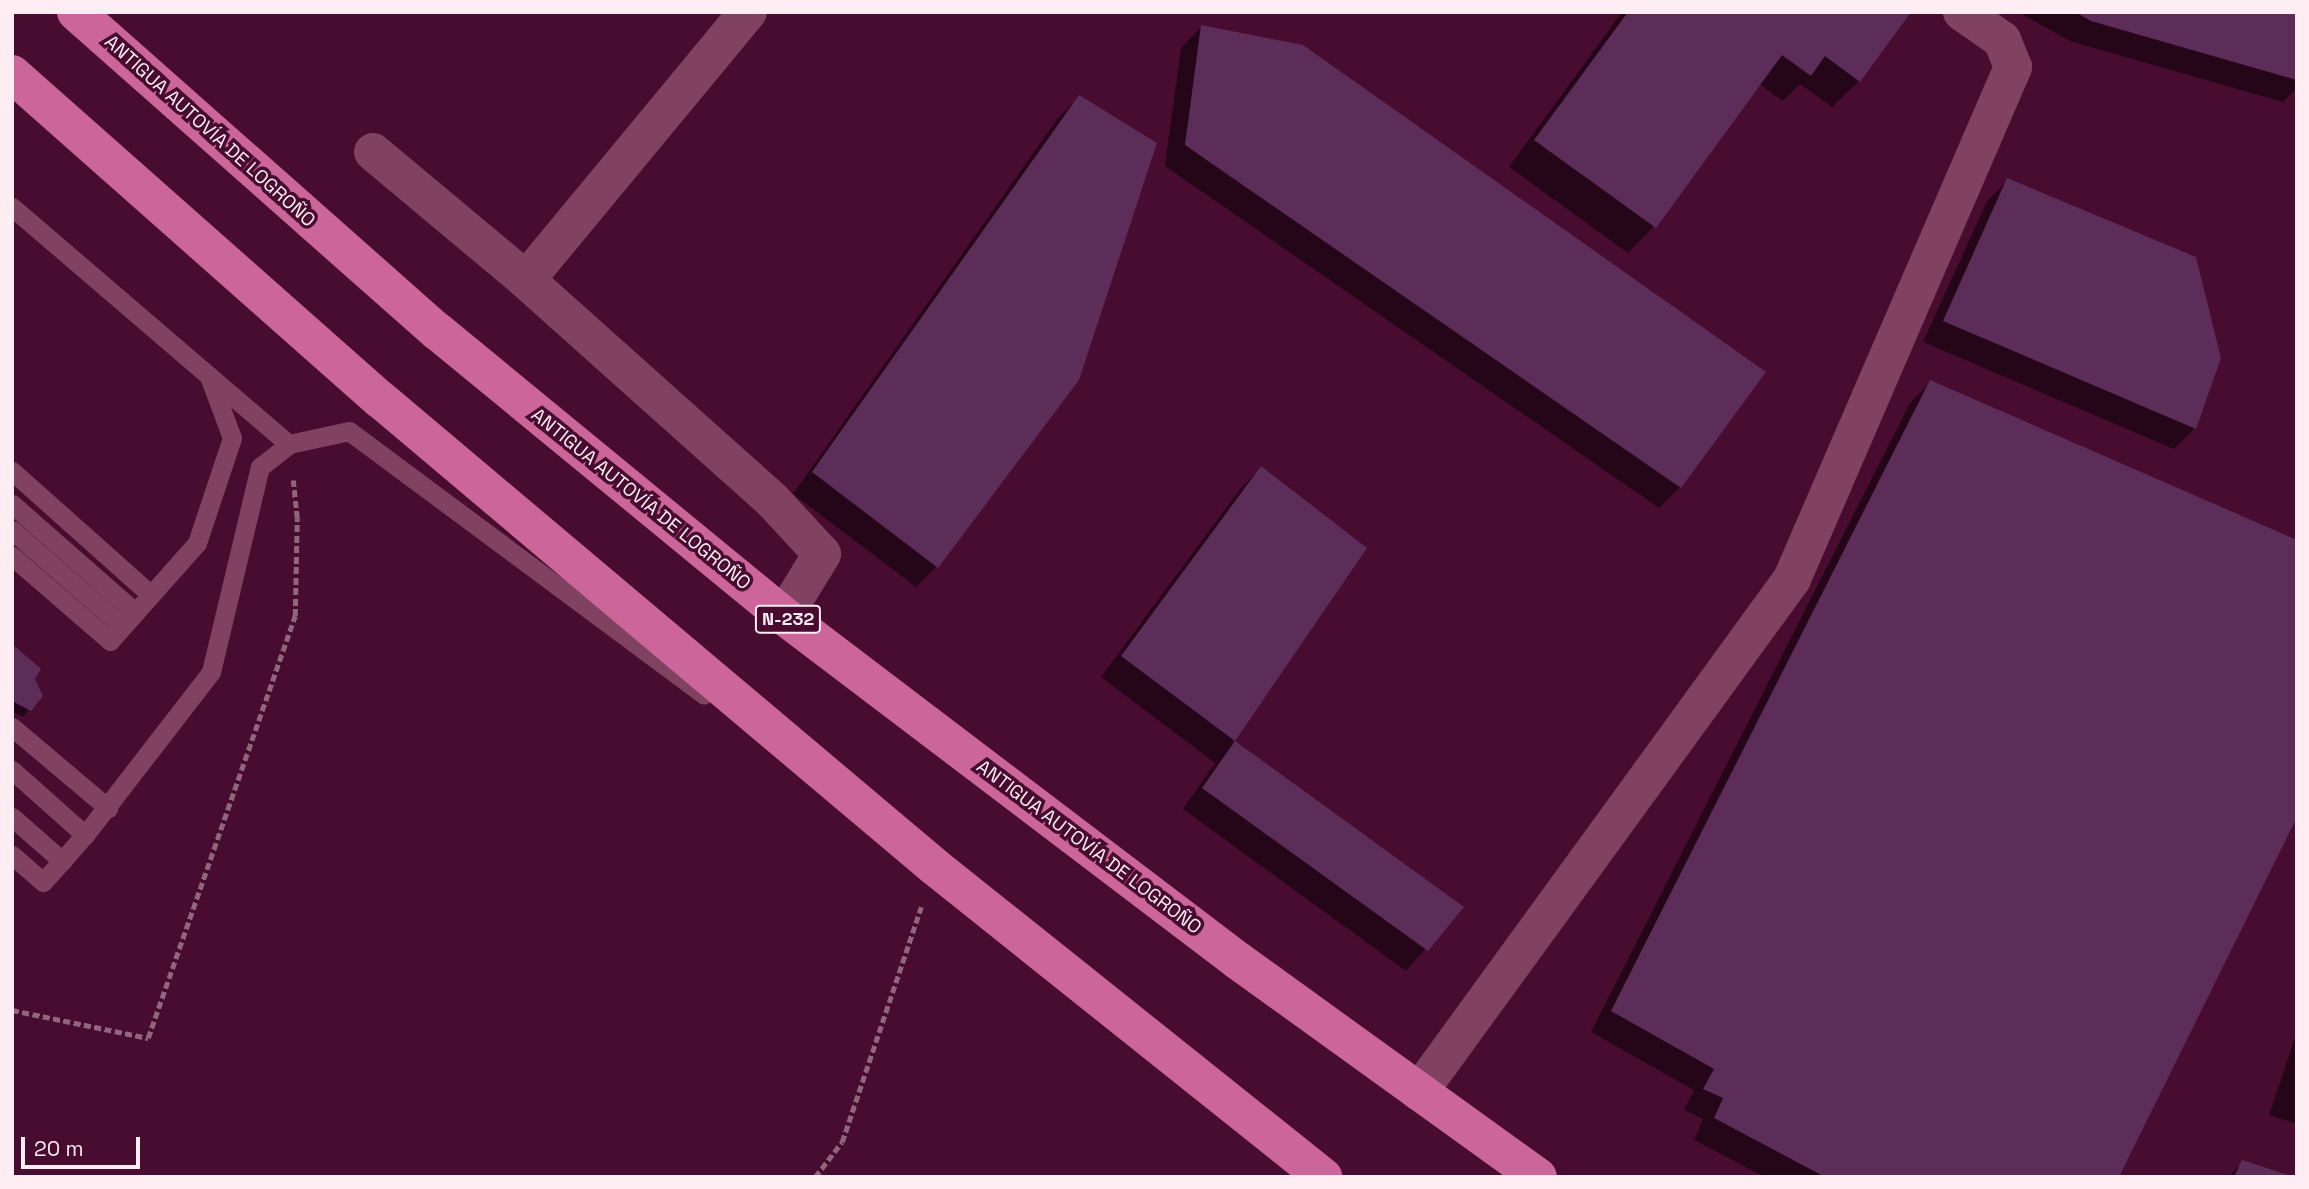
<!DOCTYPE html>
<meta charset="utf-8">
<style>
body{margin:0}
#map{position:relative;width:2309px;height:1189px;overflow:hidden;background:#470c2f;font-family:"Space Grotesk",sans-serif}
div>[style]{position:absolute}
.shadow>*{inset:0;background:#0007}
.building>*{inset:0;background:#5d2d5a}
.path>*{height:4.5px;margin-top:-2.25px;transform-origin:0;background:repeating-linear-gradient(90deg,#90667e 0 7px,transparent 0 10.5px)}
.service>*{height:19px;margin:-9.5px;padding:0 9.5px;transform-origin:9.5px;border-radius:9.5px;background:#814262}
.minor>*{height:38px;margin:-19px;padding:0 19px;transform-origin:19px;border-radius:19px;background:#814262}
.trunk>*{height:38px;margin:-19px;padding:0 19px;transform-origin:19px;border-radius:19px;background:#cc669a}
span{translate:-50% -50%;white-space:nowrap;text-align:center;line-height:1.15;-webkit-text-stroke:7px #470c2f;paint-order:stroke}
.shield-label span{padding:2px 5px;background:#470c2f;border:2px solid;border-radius:5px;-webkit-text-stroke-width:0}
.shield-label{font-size:18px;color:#feeef4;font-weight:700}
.street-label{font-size:19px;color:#feeef4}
.frame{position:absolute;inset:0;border:14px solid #feeef4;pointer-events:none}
.scale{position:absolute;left:21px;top:1137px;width:119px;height:32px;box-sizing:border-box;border:4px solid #feeef4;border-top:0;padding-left:9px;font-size:21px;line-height:24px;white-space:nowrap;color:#feeef4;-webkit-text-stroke:5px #470c2f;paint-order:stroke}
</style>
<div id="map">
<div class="shadow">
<i style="clip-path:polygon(1622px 12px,1909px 12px,1859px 81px,1832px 107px,1800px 84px,1783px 101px,1759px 84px,1654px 226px,1628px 253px,1509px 167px)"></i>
<i style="clip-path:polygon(2018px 12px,2297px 12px,2297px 88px,2283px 102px,2070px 41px)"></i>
<i style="clip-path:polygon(1201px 27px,1680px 487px,1659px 508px,1165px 166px,1181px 48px)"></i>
<i style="clip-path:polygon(1079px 97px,937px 566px,916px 587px,793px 494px,1058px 118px)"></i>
<i style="clip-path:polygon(2008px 180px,2219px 358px,2195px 428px,2174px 449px,1923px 342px,1987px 201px)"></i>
<i style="clip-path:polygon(1930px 382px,2117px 1177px,1765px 1177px,1694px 1140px,1703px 1119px,1684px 1110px,1694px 1090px,1591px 1032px,1910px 403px)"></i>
<i style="clip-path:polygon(1261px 468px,1365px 548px,1232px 742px,1461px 907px,1406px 971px,1183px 809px,1215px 763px,1101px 677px,1240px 489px)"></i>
<i style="clip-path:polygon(12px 646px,33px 679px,29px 710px,23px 717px,12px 711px)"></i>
<i style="clip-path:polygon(2297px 1032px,2297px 1124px,2269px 1115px)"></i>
<i style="clip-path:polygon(2243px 1162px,2287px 1177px,2228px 1177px)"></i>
</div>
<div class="building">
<i style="clip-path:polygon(1628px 12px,1911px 12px,1860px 82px,1825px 56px,1811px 76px,1782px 55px,1656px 228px,1534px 140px)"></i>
<i style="clip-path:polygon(2075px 12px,2297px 12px,2297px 80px,2091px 21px)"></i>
<i style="clip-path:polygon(1201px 25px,1303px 45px,1766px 372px,1681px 488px,1185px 145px)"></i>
<i style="clip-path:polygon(1079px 95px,1157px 143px,1079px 380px,938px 568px,812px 472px)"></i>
<i style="clip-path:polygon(2007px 178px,2196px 257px,2221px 358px,2196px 429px,1943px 321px)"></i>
<i style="clip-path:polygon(1930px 380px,2297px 540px,2297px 817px,2119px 1177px,1825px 1177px,1714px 1118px,1723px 1098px,1703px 1089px,1714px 1069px,1611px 1011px)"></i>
<i style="clip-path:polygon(1261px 466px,1367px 548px,1235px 741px,1464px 907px,1428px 951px,1202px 788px,1235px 741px,1121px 656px)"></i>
<i style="clip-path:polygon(12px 644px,41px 669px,35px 679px,43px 696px,31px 711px,12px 701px)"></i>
<i style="clip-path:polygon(2242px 1160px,2291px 1176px,2291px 1177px,2234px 1177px)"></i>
</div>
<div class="path">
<i style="left:12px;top:1010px;width:139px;rotate:11.6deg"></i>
<i style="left:148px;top:1038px;width:447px;rotate:-70.8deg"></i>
<i style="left:295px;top:616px;width:98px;rotate:-88.8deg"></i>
<i style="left:297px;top:518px;width:38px;rotate:-96deg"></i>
<i style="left:815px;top:1177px;width:44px;rotate:-52.4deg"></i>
<i style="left:842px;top:1142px;width:248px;rotate:-71.4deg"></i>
</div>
<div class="service">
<i style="left:12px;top:207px;width:365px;rotate:40.6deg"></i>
<i style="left:289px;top:444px;width:61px;rotate:-12.2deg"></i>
<i style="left:349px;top:431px;width:442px;rotate:36.6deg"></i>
<i style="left:12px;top:471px;width:185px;rotate:41.7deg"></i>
<i style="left:12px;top:504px;width:164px;rotate:41.3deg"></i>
<i style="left:12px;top:530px;width:146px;rotate:41.1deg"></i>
<i style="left:12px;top:556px;width:130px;rotate:40.9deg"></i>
<i style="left:110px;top:641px;width:131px;rotate:-48.4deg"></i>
<i style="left:197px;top:543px;width:111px;rotate:-71.6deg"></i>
<i style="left:232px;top:438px;width:63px;rotate:-110.4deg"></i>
<i style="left:12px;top:727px;width:126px;rotate:40.2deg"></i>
<i style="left:12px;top:770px;width:98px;rotate:41.7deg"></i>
<i style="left:85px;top:835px;width:206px;rotate:-52.3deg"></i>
<i style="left:211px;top:672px;width:211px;rotate:-76.6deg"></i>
<i style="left:260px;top:467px;width:37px;rotate:-38deg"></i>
<i style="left:12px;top:817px;width:67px;rotate:41.3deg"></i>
<i style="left:62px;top:861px;width:35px;rotate:-49deg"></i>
<i style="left:12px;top:855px;width:41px;rotate:41.1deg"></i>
<i style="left:43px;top:882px;width:28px;rotate:-48deg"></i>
</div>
<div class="minor">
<i style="left:373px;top:152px;width:199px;rotate:39.9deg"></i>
<i style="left:526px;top:280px;width:331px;rotate:41.8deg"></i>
<i style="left:773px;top:501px;width:72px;rotate:47.2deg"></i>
<i style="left:822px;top:554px;width:73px;rotate:121.5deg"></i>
<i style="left:526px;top:280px;width:348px;rotate:-50.4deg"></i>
<i style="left:1419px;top:1092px;width:634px;rotate:-53.98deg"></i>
<i style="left:1792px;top:579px;width:558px;rotate:-66.65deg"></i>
<i style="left:2013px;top:67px;width:29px;rotate:-112deg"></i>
<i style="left:2002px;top:40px;width:49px;rotate:-145deg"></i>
</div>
<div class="trunk">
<i style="left:76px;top:12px;width:482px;rotate:41.5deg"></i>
<i style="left:437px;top:331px;width:449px;rotate:39.4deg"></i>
<i style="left:784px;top:616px;width:569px;rotate:37.21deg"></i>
<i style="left:1237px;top:960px;width:371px;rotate:35.8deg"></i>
<i style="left:12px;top:74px;width:492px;rotate:41.5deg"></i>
<i style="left:381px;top:400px;width:725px;rotate:40.13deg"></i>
<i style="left:935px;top:867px;width:497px;rotate:38.6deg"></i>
</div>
<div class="shield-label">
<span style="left:788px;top:619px">N-232</span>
</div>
<div class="street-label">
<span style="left:210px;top:131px;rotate:42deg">ANTIGUA AUTOVÍA DE LOGROÑO</span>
<span style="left:641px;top:499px;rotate:39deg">ANTIGUA AUTOVÍA DE LOGROÑO</span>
<span style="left:1089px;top:847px;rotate:37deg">ANTIGUA AUTOVÍA DE LOGROÑO</span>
</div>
<div class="frame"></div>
<div class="scale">20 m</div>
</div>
